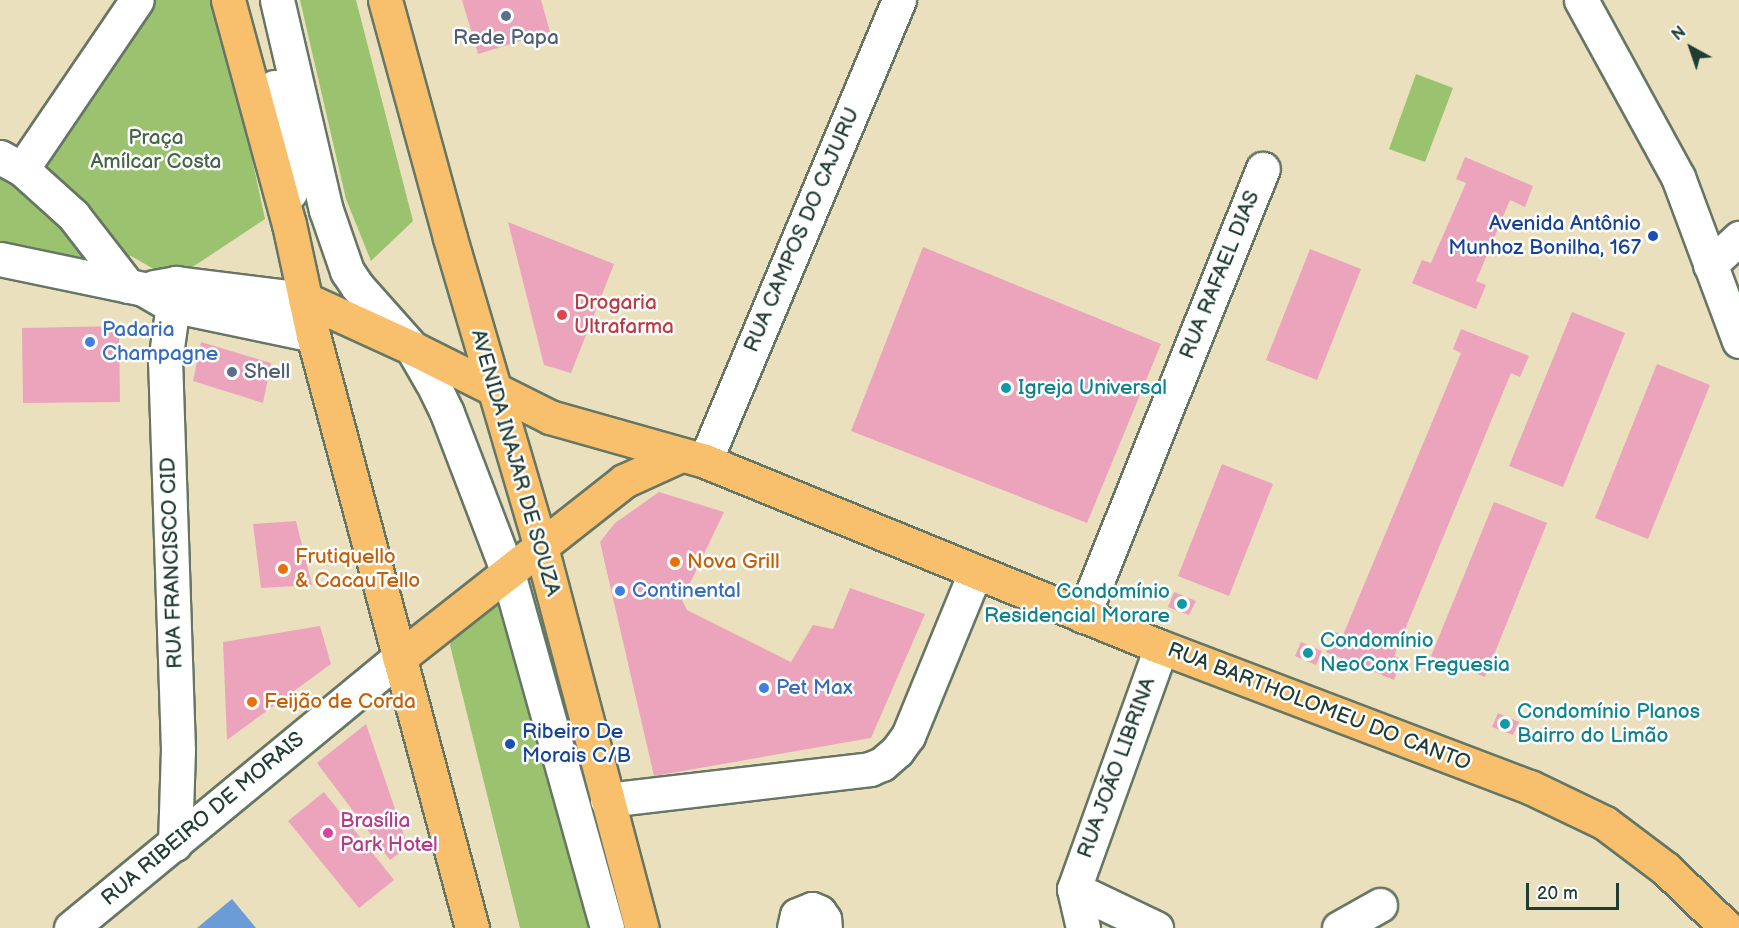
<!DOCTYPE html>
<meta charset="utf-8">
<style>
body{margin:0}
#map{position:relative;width:1739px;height:928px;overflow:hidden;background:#eae0be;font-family:"Balsamiq Sans",sans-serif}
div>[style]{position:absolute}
.green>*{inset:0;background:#9bc26e}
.water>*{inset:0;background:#6b9cd5}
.building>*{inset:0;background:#eba4bc}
.roads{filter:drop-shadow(2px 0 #667664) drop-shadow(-2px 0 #667664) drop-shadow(0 2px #667664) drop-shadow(0 -2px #667664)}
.minor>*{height:33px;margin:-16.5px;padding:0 16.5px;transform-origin:16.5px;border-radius:16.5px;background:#fff}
.major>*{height:33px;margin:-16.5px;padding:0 16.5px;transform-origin:16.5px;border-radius:16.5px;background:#f8bf6c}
.dots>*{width:16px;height:16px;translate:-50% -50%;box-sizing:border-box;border:3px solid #fff;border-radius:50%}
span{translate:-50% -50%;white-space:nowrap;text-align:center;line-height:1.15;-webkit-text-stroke:5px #fff;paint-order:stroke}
.service-label{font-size:21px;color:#4e5e75}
.left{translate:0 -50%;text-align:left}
.park-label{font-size:21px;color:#446545}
.transit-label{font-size:21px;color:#164399}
.right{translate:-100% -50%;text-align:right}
.street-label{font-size:21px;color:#1f3d34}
.health-label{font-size:21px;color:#be3a42}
.shop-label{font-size:21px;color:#366cbe}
.culture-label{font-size:21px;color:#0d838f}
.food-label{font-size:21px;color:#c56008}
.hotel-label{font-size:21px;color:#b23c85}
.north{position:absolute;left:1661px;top:18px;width:60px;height:60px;-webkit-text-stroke:4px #fff;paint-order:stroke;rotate:320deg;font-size:16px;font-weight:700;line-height:24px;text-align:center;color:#1f3d34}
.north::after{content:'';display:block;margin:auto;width:21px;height:27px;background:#1f3d34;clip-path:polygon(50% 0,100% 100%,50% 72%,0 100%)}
.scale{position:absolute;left:1526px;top:883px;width:93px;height:27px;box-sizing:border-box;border:3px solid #1f3d34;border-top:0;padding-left:8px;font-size:18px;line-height:21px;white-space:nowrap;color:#1f3d34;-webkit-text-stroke:4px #fff;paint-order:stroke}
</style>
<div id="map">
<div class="green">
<i style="clip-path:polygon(146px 0,214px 0,223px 24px,265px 219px,173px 280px,131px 256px,74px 268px,0 249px,0 162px,27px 177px)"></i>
<i style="clip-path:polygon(300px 0,356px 0,413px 221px,371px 261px,346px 199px)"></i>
<i style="clip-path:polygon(1416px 74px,1453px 88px,1425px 162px,1389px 149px)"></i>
<i style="clip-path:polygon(500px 600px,599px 928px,520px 928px,450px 645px,460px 624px)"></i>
</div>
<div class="water">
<i style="clip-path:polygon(232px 899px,256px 928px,197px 928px)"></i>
</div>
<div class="building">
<i style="clip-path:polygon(462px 0,541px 0,550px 32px,478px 54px)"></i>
<i style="clip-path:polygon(1465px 157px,1533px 186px,1525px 207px,1510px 200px,1476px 281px,1486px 285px,1476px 309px,1412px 283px,1422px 260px,1431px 263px,1466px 183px,1456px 179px)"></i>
<i style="clip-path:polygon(508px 222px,614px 264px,571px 373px,544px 365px)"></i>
<i style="clip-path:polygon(923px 247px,1161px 344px,1087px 523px,851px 431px)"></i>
<i style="clip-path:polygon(1310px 249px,1361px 269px,1317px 380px,1266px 360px)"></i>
<i style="clip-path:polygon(1572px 312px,1625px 333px,1563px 487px,1509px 466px)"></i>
<i style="clip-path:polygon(119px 326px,120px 402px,23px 403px,22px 328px)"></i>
<i style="clip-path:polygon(1461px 329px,1529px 356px,1520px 377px,1511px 373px,1394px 656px,1402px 659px,1394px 680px,1326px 652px,1335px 632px,1343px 635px,1461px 353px,1453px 349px)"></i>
<i style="clip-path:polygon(201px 342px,271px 363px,263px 403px,193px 381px)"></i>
<i style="clip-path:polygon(1657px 364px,1710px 385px,1648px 539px,1595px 518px)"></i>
<i style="clip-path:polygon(1222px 464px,1273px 484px,1229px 596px,1178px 576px)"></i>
<i style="clip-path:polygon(659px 492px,724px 512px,682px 600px,687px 610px,791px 662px,813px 625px,833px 629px,850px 588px,925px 614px,871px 738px,654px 776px,600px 542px,615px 523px)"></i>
<i style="clip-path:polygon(1494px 502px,1547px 523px,1485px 677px,1431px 656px)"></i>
<i style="clip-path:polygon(296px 521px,312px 585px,261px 588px,253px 524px)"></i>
<i style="clip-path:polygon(1174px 592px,1196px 601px,1189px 615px,1168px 607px)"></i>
<i style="clip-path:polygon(320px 626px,331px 664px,227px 740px,223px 642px)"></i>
<i style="clip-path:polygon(1301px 642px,1322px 651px,1316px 665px,1295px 656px)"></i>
<i style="clip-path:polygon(1498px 713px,1519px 722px,1513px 735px,1492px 727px)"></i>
<i style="clip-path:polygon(366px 724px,408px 847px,390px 860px,317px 763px)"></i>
<i style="clip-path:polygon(324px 792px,394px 880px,359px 908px,288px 821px)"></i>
</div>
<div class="roads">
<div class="minor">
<i style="left:277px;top:0;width:216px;rotate:76.9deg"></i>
<i style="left:326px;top:210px;width:65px;rotate:71deg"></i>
<i style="left:347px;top:271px;width:18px;rotate:56deg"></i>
<i style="left:357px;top:286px;width:83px;rotate:48.4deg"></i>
<i style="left:412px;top:348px;width:39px;rotate:60deg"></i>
<i style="left:432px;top:382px;width:34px;rotate:64deg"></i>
<i style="left:447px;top:413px;width:171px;rotate:69.1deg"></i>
<i style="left:508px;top:573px;width:369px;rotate:74.4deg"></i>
<i style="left:1581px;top:0;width:202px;rotate:61.3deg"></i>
<i style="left:1678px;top:177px;width:175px;rotate:69.6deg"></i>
<i style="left:274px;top:87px;width:60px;rotate:79.4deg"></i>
<i style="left:285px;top:146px;width:47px;rotate:83.9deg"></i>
<i style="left:0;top:157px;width:25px;rotate:29deg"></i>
<i style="left:22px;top:169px;width:69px;rotate:42deg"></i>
<i style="left:73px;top:215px;width:90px;rotate:52.2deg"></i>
<i style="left:22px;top:169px;width:204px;rotate:-55.8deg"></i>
<i style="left:0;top:259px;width:146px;rotate:11.8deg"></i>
<i style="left:143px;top:289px;width:32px;rotate:30deg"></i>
<i style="left:171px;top:305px;width:145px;rotate:11.9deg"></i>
<i style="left:1710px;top:265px;width:40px;rotate:-43deg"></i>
<i style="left:154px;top:287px;width:22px;rotate:-10deg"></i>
<i style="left:176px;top:283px;width:130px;rotate:7.1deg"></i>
<i style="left:705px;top:461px;width:500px;rotate:-67.18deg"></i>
<i style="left:1083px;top:616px;width:482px;rotate:-68.1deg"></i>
<i style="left:607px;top:800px;width:265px;rotate:-6.7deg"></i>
<i style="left:870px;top:769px;width:13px;rotate:-23deg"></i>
<i style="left:882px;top:764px;width:20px;rotate:-41deg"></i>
<i style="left:897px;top:751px;width:19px;rotate:-54deg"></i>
<i style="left:908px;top:736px;width:176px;rotate:-67.7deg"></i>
<i style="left:175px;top:844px;width:94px;rotate:-88.2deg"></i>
<i style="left:178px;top:750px;width:388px;rotate:-91.9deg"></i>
<i style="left:165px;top:362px;width:80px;rotate:-82.1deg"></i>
<i style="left:1074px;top:889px;width:91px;rotate:25.4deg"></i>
<i style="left:71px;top:928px;width:425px;rotate:-39.5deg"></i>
<i style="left:794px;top:928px;width:13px;rotate:-77deg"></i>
<i style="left:797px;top:915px;width:16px;rotate:-22deg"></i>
<i style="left:812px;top:909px;width:8px;rotate:23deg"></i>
<i style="left:819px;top:912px;width:9px;rotate:54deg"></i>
<i style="left:824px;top:919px;width:9px;rotate:84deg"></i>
<i style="left:1083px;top:928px;width:40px;rotate:-103deg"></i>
<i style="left:1074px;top:889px;width:257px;rotate:-70.2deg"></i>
<i style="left:1339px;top:928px;width:47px;rotate:-29.3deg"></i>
</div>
<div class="major">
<i style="left:228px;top:0;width:232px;rotate:74.8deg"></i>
<i style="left:289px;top:224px;width:114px;rotate:77.8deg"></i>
<i style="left:313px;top:335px;width:614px;rotate:74.99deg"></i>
<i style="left:385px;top:0;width:247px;rotate:74.7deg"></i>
<i style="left:450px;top:238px;width:322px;rotate:73.6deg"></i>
<i style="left:541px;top:547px;width:394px;rotate:75.2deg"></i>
<i style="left:305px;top:299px;width:118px;rotate:24.6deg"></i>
<i style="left:412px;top:348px;width:154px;rotate:26.6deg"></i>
<i style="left:550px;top:417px;width:161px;rotate:15.8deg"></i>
<i style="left:705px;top:461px;width:492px;rotate:22.2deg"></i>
<i style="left:1161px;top:647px;width:395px;rotate:20.8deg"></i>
<i style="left:1530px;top:787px;width:83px;rotate:25.6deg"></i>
<i style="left:1605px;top:823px;width:76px;rotate:37deg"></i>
<i style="left:1666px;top:869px;width:85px;rotate:44deg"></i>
<i style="left:399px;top:658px;width:286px;rotate:-38.2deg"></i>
<i style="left:624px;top:481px;width:63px;rotate:-24.5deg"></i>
</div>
</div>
<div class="dots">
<i style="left:506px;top:16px;background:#5c6f8a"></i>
<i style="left:1653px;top:236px;background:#1a4fb4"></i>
<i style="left:562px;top:315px;background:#e0444e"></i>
<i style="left:90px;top:342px;background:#3f7fe0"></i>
<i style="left:232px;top:372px;background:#5c6f8a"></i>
<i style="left:1006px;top:388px;background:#0f9aa8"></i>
<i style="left:675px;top:562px;background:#e8710a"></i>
<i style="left:283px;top:569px;background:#e8710a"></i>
<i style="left:620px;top:591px;background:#3f7fe0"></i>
<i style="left:1182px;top:604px;background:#0f9aa8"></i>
<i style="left:1308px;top:653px;background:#0f9aa8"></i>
<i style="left:764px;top:688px;background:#3f7fe0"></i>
<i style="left:252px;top:702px;background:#e8710a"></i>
<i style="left:1505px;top:724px;background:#0f9aa8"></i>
<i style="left:510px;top:744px;background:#1a4fb4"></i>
<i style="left:328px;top:833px;background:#d1479c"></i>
</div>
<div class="service-label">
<span style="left:506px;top:38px">Rede Papa</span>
<span class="left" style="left:244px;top:372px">Shell</span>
</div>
<div class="park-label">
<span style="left:156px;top:150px">Praça<br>Amílcar Costa</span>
</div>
<div class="transit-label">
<span class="right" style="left:1641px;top:236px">Avenida Antônio<br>Munhoz Bonilha, 167</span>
<span class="left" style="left:522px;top:744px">Ribeiro De<br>Morais C/B</span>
</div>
<div class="street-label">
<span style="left:802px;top:230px;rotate:-67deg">RUA CAMPOS DO CAJURU</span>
<span style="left:1220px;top:275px;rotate:-68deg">RUA RAFAEL DIAS</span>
<span style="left:515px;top:463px;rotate:74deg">AVENIDA INAJAR DE SOUZA</span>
<span style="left:172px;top:563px;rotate:-92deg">RUA FRANCISCO CID</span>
<span style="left:1319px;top:707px;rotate:21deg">RUA BARTHOLOMEU DO CANTO</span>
<span style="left:1117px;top:768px;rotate:-70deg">RUA JOÃO LIBRINA</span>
<span style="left:203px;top:819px;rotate:-40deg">RUA RIBEIRO DE MORAIS</span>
</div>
<div class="health-label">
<span class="left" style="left:574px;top:315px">Drogaria<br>Ultrafarma</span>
</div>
<div class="shop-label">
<span class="left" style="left:102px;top:342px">Padaria<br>Champagne</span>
<span class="left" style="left:632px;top:591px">Continental</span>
<span class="left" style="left:776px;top:688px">Pet Max</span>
</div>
<div class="culture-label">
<span class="left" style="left:1018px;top:388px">Igreja Universal</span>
<span class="right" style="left:1170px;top:604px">Condomínio<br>Residencial Morare</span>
<span class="left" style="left:1320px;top:653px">Condomínio<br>NeoConx Freguesia</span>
<span class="left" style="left:1517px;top:724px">Condomínio Planos<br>Bairro do Limão</span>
</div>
<div class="food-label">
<span class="left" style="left:295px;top:569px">Frutiquello<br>&amp; CacauTello</span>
<span class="left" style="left:687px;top:562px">Nova Grill</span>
<span class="left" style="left:264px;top:702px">Feijão de Corda</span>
</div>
<div class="hotel-label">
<span class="left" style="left:340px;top:833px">Brasília<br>Park Hotel</span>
</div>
<div class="north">N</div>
<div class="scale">20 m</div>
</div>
